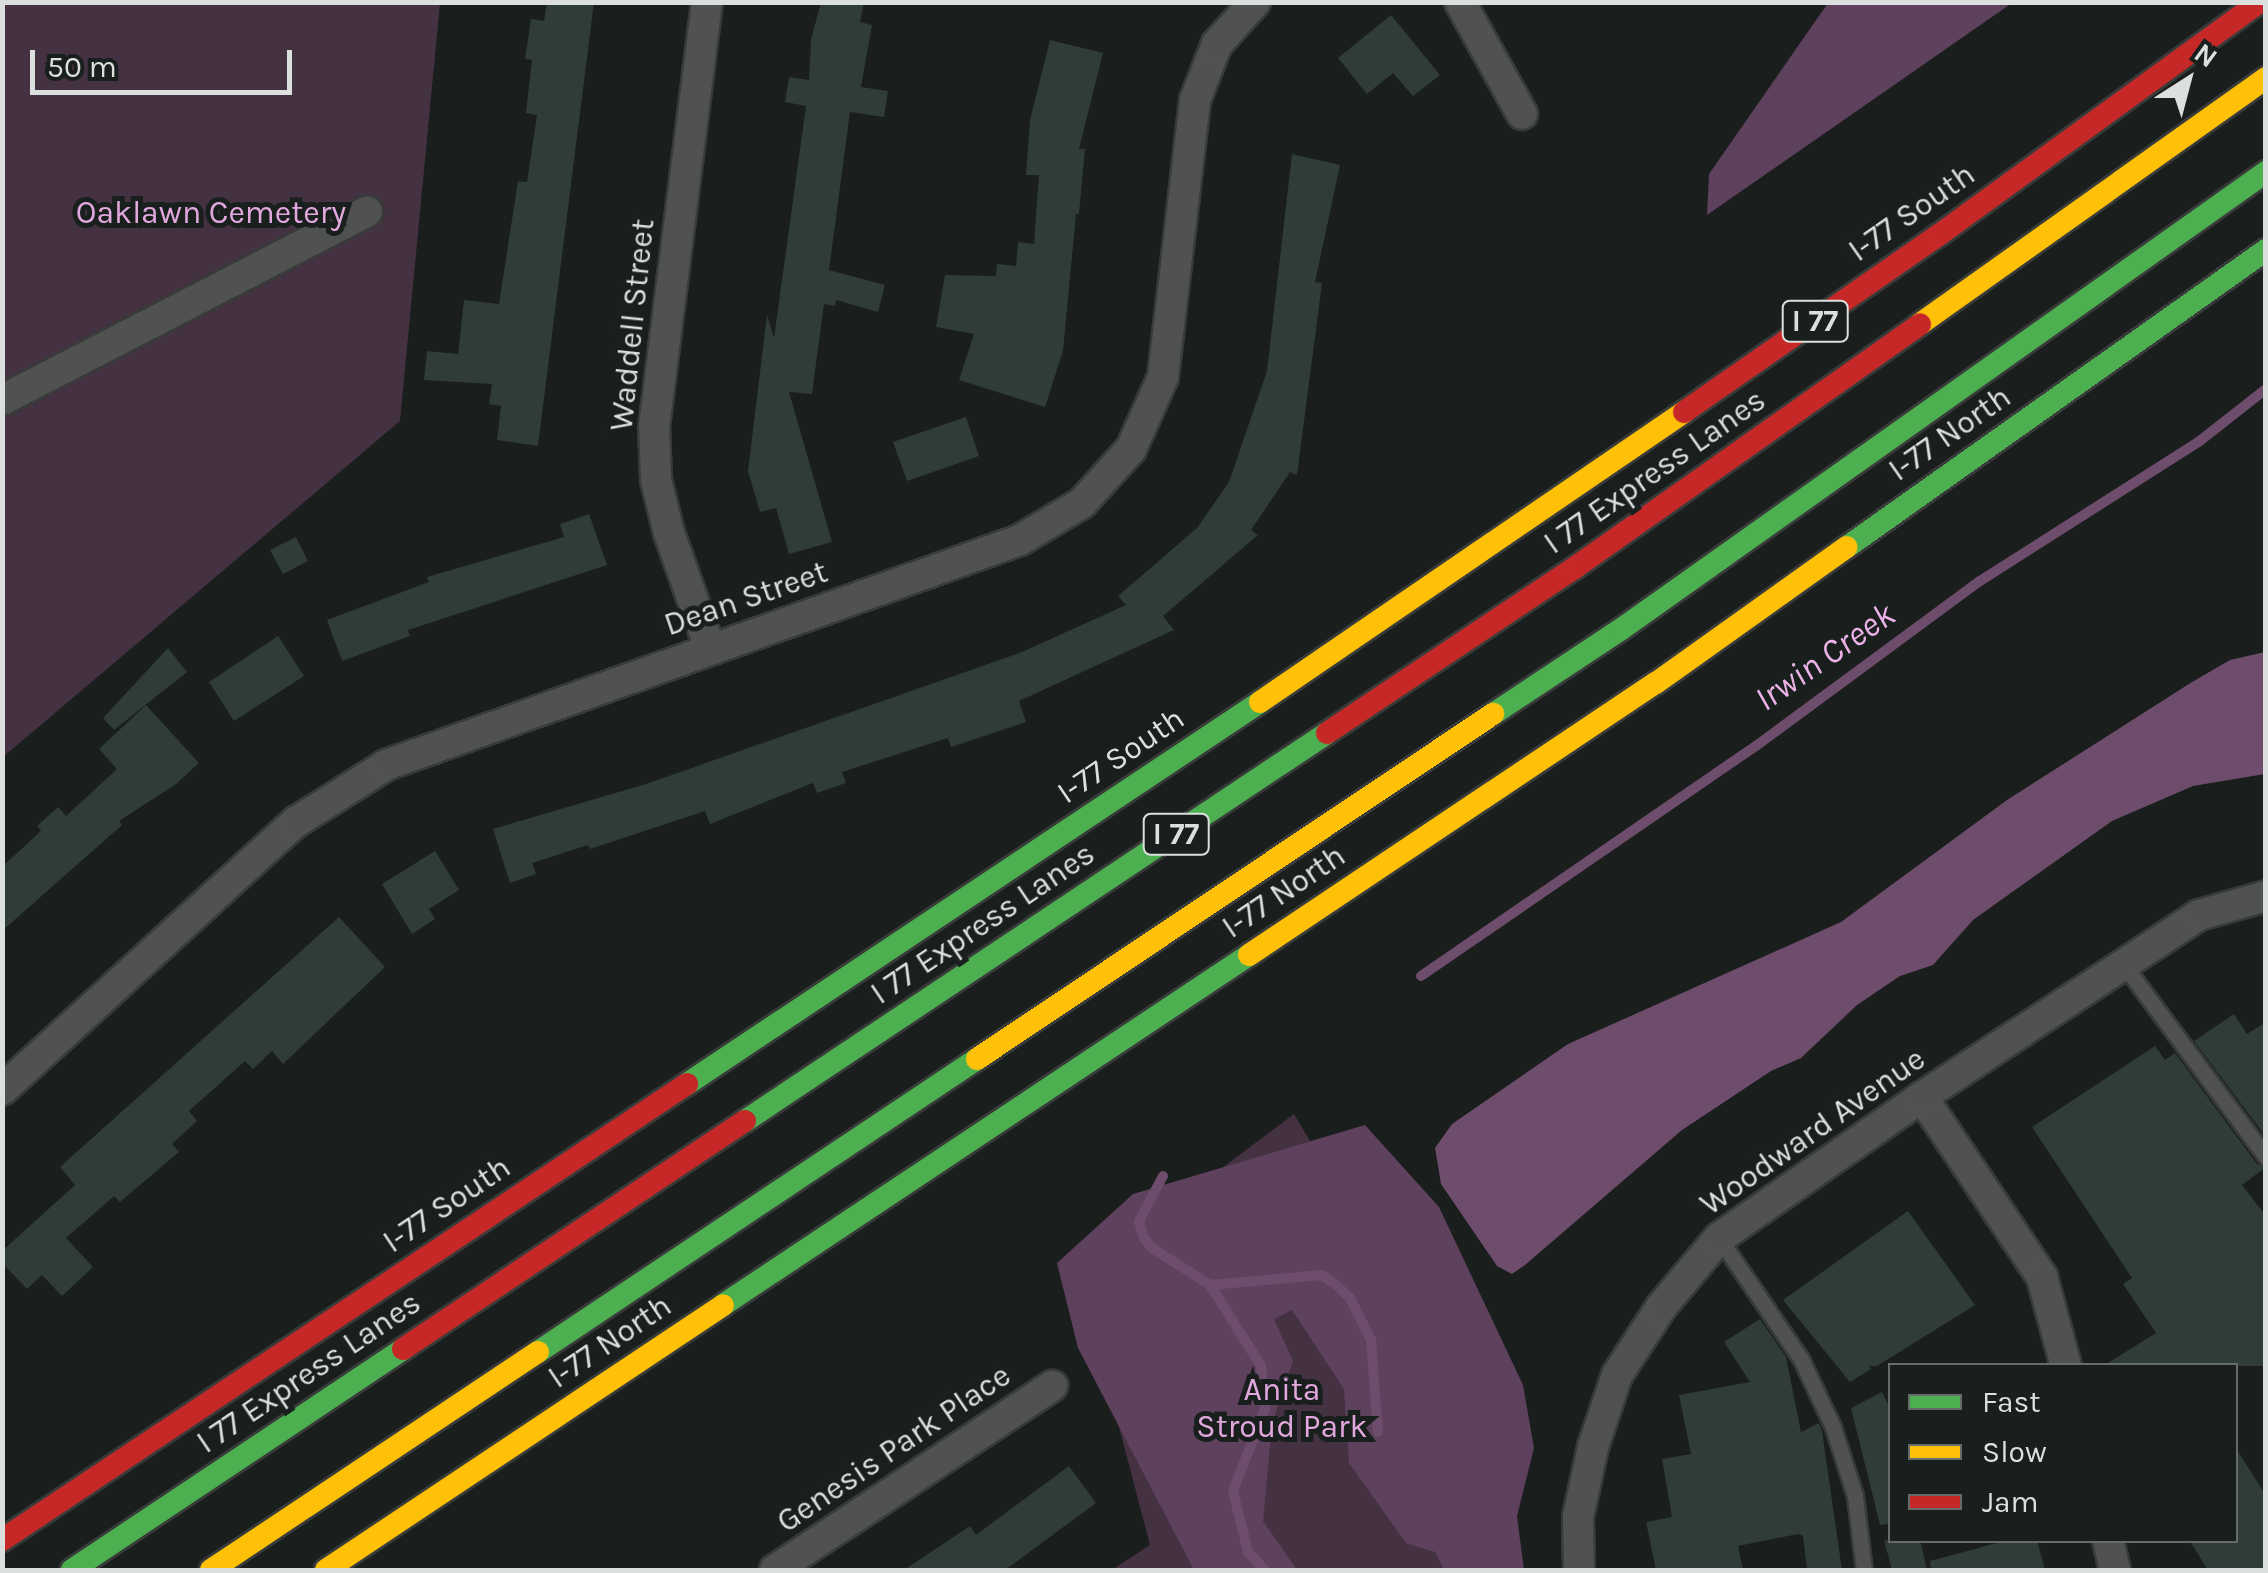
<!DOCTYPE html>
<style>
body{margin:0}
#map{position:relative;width:2268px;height:1573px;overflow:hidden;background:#1a1e1c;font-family:Karla,sans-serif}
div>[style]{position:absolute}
.green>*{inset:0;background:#443242}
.forest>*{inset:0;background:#5e415d}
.water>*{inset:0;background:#6d4d6b}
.stream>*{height:10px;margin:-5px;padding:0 5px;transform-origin:5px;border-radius:5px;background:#6d4d6b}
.building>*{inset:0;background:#2f3c38}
.roads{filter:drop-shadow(2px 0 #383b39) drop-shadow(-2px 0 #383b39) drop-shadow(0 2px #383b39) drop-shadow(0 -2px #383b39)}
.lane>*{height:15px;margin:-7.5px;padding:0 7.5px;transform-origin:7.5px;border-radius:7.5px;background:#505251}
.street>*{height:30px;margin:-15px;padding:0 15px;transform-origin:15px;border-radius:15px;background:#505251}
.fast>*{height:22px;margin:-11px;padding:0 11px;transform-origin:11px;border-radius:11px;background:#4caf50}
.slow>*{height:22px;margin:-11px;padding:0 11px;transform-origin:11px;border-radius:11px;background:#ffc107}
.jam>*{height:22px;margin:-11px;padding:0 11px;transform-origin:11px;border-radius:11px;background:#c62828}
span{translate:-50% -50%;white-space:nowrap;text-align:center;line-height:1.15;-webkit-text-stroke:10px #191f1d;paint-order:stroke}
.shield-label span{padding:2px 8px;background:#191f1d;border:2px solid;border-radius:8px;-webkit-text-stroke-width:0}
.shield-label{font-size:30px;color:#dbdfdd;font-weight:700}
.park-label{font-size:32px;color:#e2a8de}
.street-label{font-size:32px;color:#dbdfdd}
.water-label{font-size:35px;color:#ecb2e8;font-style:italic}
.frame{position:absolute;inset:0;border:5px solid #dbdfdd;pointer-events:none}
.legend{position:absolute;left:1888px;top:1363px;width:350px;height:180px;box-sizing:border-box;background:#191f1d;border:2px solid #676c6a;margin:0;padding:12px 18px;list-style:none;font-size:30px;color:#dbdfdd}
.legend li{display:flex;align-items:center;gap:20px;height:50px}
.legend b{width:50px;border:2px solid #676c6a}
.north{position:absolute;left:2138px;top:30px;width:100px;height:100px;-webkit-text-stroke:8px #191f1d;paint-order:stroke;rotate:36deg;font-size:28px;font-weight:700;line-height:40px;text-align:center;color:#dbdfdd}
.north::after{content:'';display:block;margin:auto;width:35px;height:45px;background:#dbdfdd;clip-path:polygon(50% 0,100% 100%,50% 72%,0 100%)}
.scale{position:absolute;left:30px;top:50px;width:262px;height:45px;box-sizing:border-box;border:5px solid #dbdfdd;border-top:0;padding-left:12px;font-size:30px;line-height:35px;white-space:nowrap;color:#dbdfdd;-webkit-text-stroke:8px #191f1d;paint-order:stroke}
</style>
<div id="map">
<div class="green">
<i style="clip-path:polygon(3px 3px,440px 3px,400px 421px,3px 757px)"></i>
<i style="clip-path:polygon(1294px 1114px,1472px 1412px,1472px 1570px,1112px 1570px,1150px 1545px,1079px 1275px)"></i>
</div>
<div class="forest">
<i style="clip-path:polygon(1828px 3px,2012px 3px,1707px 215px,1709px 174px)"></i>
<i style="clip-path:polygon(1365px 1125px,1439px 1207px,1523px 1385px,1534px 1448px,1517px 1516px,1524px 1570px,1444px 1570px,1435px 1552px,1406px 1543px,1349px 1463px,1344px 1389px,1292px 1310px,1274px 1319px,1293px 1361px,1272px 1424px,1263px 1521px,1297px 1570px,1194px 1570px,1078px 1348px,1057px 1263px,1133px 1194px)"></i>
</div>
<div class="water">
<i style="clip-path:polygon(2265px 652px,2265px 774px,2193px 786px,2112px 821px,1973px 920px,1933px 965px,1900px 976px,1857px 1005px,1801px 1058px,1771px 1071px,1682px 1130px,1525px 1265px,1512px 1274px,1497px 1266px,1441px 1184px,1435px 1148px,1452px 1124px,1568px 1044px,1841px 922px,2007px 800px,2192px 682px,2230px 660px)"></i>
</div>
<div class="stream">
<i style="left:1421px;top:976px;width:406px;rotate:-34.5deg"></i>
<i style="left:1756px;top:746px;width:278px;rotate:-36.4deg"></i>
<i style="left:1980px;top:581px;width:262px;rotate:-32.5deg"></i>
<i style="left:2201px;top:440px;width:83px;rotate:-38.1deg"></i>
<i style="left:1163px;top:1176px;width:51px;rotate:118.1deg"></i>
<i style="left:1139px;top:1221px;width:18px;rotate:74deg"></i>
<i style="left:1144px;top:1238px;width:13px;rotate:51deg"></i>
<i style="left:1152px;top:1248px;width:69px;rotate:32.5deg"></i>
<i style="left:1210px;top:1285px;width:96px;rotate:57.8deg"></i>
<i style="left:1261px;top:1366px;width:43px;rotate:84.7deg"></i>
<i style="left:1265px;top:1409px;width:88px;rotate:111.3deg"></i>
<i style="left:1233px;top:1491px;width:63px;rotate:76.2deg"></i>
<i style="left:1248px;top:1552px;width:25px;rotate:47deg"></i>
<i style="left:1210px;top:1285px;width:112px;rotate:-5.1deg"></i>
<i style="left:1322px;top:1275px;width:17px;rotate:36deg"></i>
<i style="left:1336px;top:1285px;width:19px;rotate:43deg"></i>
<i style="left:1350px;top:1298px;width:47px;rotate:63.4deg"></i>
<i style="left:1371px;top:1340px;width:92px;rotate:85.6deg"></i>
</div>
<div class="building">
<i style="clip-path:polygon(547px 2px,594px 2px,538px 446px,497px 440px,501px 406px,489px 404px,492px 384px,424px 380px,427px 351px,458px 354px,464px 300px,499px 304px,518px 181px,527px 182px,537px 115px,526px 113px,532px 60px,525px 59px,531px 19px,544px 21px)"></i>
<i style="clip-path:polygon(821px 2px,864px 2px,860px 22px,872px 25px,861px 87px,888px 91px,884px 117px,850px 112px,829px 270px,885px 285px,878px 312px,836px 300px,835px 306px,824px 304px,812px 394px,789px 392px,832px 542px,789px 554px,776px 508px,760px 512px,748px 471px,767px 315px,774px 338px,806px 106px,785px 102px,789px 77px,809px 80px,811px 40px)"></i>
<i style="clip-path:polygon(1391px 15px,1440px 75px,1413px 96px,1393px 73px,1367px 94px,1338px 58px)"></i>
<i style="clip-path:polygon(1050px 40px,1103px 53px,1079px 149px,1085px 149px,1079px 214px,1076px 214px,1063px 351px,1045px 407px,959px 380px,974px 334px,936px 327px,945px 275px,996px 276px,997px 264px,1016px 266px,1018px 242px,1034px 244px,1039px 175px,1026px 175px,1030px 120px)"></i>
<i style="clip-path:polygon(1292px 154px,1340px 165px,1315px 282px,1322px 283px,1297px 475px,1290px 472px,1251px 530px,1258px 535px,1163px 616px,1174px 630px,1019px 701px,1026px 722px,951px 747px,948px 738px,842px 772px,846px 783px,817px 793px,813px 783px,710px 824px,705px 811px,590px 849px,588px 845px,532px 863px,536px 874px,510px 883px,493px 829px,646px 784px,1022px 652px,1126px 605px,1118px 596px,1197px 528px,1229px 482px,1267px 371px)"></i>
<i style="clip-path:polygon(966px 417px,979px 456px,907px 481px,893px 442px)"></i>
<i style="clip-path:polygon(589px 514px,607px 565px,408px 630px,410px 636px,342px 661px,327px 620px,429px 582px,427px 577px,564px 537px,560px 524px)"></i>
<i style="clip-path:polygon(296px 537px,308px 561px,283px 574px,270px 550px)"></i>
<i style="clip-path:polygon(278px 636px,304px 676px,234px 721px,209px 682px)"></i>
<i style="clip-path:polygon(168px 648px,187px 672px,114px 730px,103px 718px)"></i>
<i style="clip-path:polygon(146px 705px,199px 763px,176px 784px,119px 821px,122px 825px,2px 931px,2px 867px,41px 831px,37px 826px,58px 807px,66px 816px,117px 769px,99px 749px)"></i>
<i style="clip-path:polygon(435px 851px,459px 890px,429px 909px,435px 919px,412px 934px,382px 884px)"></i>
<i style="clip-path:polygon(339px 917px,385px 967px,283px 1064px,272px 1051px,253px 1069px,245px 1061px,189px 1111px,197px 1121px,172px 1144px,179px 1152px,120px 1202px,114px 1196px,66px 1238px,93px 1267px,62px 1296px,42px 1275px,27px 1289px,2px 1263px,2px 1251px,75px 1185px,60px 1167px)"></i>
<i style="clip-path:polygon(2234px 1014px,2247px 1034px,2266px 1022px,2266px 1137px,2194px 1041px)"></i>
<i style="clip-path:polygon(2155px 1046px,2165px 1060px,2175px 1053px,2257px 1164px,2265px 1168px,2242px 1185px,2266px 1216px,2266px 1366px,2103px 1366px,2156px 1333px,2123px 1284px,2132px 1278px,2032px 1127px)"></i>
<i style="clip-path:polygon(1908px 1211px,1975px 1305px,1877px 1366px,1869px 1366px,1871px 1369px,1850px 1382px,1783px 1300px)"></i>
<i style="clip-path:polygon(1760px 1319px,1786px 1357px,1801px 1432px,1819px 1423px,1822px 1431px,1842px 1570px,1807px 1570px,1803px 1536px,1798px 1534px,1738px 1546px,1743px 1570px,1656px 1570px,1646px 1522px,1672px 1517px,1662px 1459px,1691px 1454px,1679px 1395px,1750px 1382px,1724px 1342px)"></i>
<i style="clip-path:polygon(1882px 1392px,1890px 1408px,1890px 1524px,1880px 1525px,1851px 1408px)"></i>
<i style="clip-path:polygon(2236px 1448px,2266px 1496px,2266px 1570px,2208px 1570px,2189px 1540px,2236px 1540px)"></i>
<i style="clip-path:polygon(1069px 1466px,1096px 1503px,1005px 1570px,904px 1570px,970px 1526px,976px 1535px)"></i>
<i style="clip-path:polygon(1884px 1540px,1920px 1540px,1927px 1570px,1892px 1570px)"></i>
<i style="clip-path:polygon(2008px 1540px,2037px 1540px,2045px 1570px,1931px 1570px,1930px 1561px)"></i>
</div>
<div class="roads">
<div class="lane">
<i style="left:2124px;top:965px;width:239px;rotate:53.5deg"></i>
<i style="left:1719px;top:1238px;width:146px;rotate:55.9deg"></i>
<i style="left:1801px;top:1359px;width:75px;rotate:64.8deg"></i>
<i style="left:1833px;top:1427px;width:72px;rotate:72.3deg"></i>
<i style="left:1855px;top:1496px;width:75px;rotate:83.1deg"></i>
</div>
<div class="street">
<i style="left:707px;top:2px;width:426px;rotate:97.1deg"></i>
<i style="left:654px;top:425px;width:55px;rotate:87.9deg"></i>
<i style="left:656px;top:480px;width:55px;rotate:76.2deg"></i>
<i style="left:669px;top:533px;width:122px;rotate:70.4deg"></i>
<i style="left:1460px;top:2px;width:128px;rotate:61deg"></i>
<i style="left:2px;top:400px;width:411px;rotate:-27.3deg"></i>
<i style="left:2px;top:1090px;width:398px;rotate:-42.4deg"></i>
<i style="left:296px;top:822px;width:107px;rotate:-32.3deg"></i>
<i style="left:386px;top:765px;width:673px;rotate:-19.54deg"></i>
<i style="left:1020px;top:540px;width:72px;rotate:-30.8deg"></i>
<i style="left:1082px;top:503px;width:73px;rotate:-47.8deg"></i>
<i style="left:1131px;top:449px;width:79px;rotate:-66deg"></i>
<i style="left:1163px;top:377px;width:279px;rotate:-83.4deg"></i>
<i style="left:1195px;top:100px;width:60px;rotate:-68.6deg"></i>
<i style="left:1217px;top:44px;width:57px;rotate:-47.9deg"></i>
<i style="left:1922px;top:1097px;width:216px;rotate:56.3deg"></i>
<i style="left:2042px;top:1277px;width:92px;rotate:74.9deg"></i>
<i style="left:2108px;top:1540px;width:31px;rotate:77deg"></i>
<i style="left:775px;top:1570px;width:333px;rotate:-33.6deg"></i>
<i style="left:1579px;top:1570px;width:53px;rotate:-91.1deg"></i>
<i style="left:1578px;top:1517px;width:72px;rotate:-77.9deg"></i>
<i style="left:1593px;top:1447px;width:76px;rotate:-71.6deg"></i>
<i style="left:1617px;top:1375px;width:82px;rotate:-56.9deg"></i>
<i style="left:1662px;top:1306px;width:89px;rotate:-50deg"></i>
<i style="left:1719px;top:1238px;width:247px;rotate:-34.8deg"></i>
<i style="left:1922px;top:1097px;width:331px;rotate:-33.3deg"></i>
<i style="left:2199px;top:915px;width:70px;rotate:-15.8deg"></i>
</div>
<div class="fast">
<i style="left:1847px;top:547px;width:514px;rotate:-35.33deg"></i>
<i style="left:1493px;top:714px;width:152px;rotate:-33.5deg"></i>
<i style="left:1620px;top:630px;width:792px;rotate:-35.34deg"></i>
<i style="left:687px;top:1084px;width:689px;rotate:-33.69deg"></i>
<i style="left:745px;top:1121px;width:699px;rotate:-33.69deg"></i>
<i style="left:723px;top:1305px;width:632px;rotate:-33.64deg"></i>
<i style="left:538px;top:1352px;width:528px;rotate:-33.72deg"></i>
<i style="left:72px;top:1570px;width:398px;rotate:-33.7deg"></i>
</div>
<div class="slow">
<i style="left:1920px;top:324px;width:425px;rotate:-35.4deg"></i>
<i style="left:1260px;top:702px;width:514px;rotate:-34.37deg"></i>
<i style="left:1249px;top:955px;width:490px;rotate:-33.8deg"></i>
<i style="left:1656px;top:683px;width:234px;rotate:-35.5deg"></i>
<i style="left:977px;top:1059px;width:621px;rotate:-33.77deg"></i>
<i style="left:211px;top:1570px;width:393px;rotate:-33.7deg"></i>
<i style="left:326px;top:1570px;width:477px;rotate:-33.7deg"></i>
</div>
<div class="jam">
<i style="left:1684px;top:412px;width:310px;rotate:-34.8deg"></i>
<i style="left:1939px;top:235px;width:397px;rotate:-36deg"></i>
<i style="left:1327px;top:733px;width:299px;rotate:-33.7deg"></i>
<i style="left:1576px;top:567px;width:421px;rotate:-35.2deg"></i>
<i style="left:403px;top:1349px;width:411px;rotate:-33.7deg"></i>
<i style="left:2px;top:1540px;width:823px;rotate:-33.65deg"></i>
</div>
</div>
<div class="shield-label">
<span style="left:1815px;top:321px">I 77</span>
<span style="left:1176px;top:834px">I 77</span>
</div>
<div class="park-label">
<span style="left:211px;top:213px">Oaklawn Cemetery</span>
<span style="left:1282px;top:1409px">Anita<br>Stroud Park</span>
</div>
<div class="street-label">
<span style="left:1912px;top:213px;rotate:-35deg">I-77 South</span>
<span style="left:633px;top:325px;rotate:-84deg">Waddell Street</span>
<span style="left:1950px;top:434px;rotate:-35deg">I-77 North</span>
<span style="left:1655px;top:472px;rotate:-35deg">I 77 Express Lanes</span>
<span style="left:746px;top:599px;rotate:-19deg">Dean Street</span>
<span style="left:1121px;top:756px;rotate:-34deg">I-77 South</span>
<span style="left:1284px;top:892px;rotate:-34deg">I-77 North</span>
<span style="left:983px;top:924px;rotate:-34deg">I 77 Express Lanes</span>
<span style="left:1813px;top:1132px;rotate:-35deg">Woodward Avenue</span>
<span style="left:447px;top:1205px;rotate:-34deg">I-77 South</span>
<span style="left:610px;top:1342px;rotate:-34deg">I-77 North</span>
<span style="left:309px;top:1373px;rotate:-34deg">I 77 Express Lanes</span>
<span style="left:894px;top:1449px;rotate:-34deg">Genesis Park Place</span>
</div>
<div class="water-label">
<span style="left:1825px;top:657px;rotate:-35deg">Irwin Creek</span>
</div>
<div class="frame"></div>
<ul class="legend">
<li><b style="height:12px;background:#4caf50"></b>Fast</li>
<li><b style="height:12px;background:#ffc107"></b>Slow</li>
<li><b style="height:12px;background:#c62828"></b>Jam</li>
</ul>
<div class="north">N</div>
<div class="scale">50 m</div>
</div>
